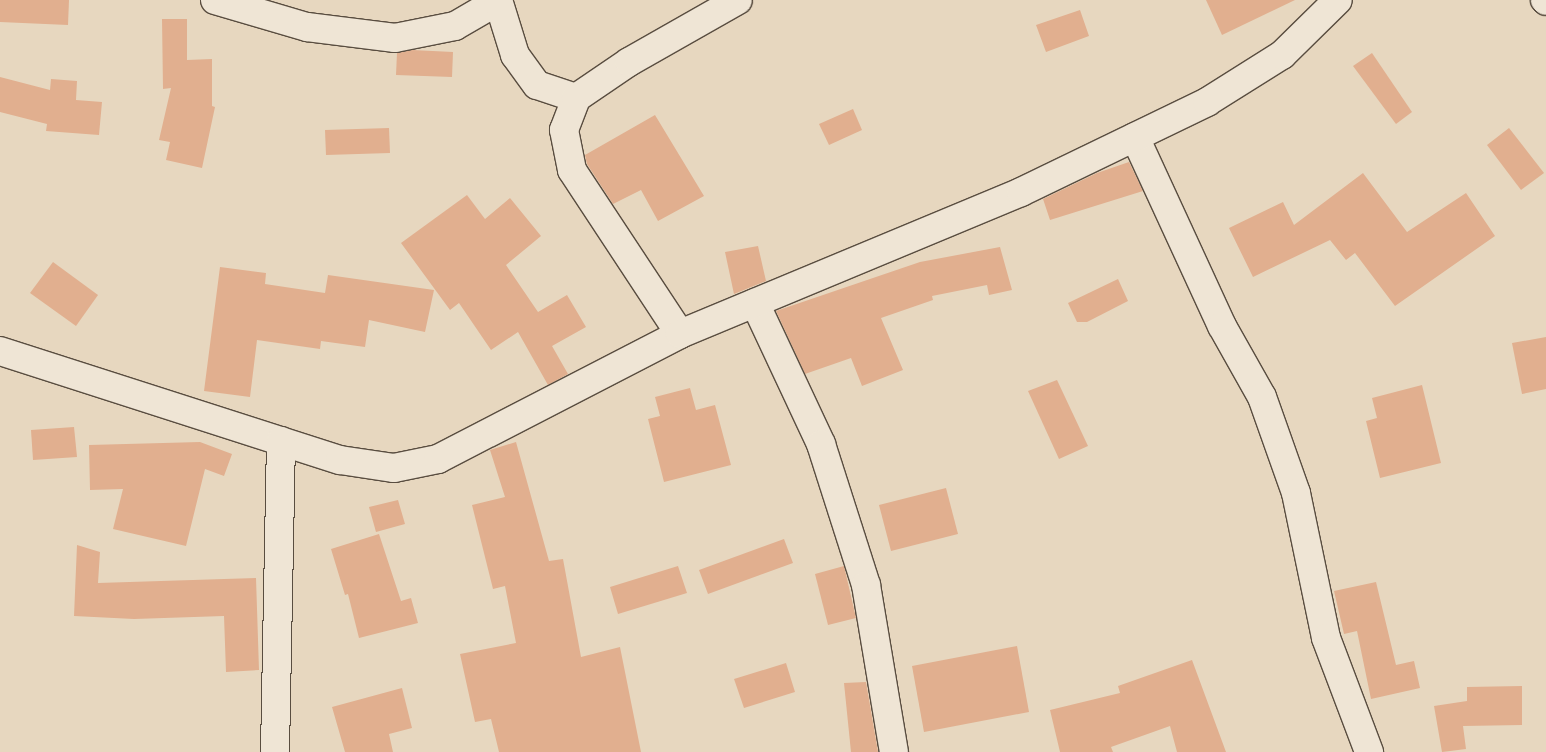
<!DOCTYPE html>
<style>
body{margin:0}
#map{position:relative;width:1546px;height:752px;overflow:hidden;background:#e7d7bf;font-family:"Libre Caslon Text",serif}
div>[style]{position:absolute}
.building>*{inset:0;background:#e1af8f}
.roads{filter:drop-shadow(1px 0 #594d40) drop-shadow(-1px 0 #594d40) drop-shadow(0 1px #594d40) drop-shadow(0 -1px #594d40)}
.minor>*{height:28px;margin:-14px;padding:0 14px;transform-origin:14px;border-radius:14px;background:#efe5d5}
span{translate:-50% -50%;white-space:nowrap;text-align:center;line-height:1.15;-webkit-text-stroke:5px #efe5d5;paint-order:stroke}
</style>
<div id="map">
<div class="building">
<i style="clip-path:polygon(0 0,69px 0,68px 25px,0 22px)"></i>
<i style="clip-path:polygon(1206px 0,1295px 0,1222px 35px)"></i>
<i style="clip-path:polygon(1080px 10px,1089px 36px,1046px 52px,1036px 25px)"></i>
<i style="clip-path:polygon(162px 19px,187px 19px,187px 60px,212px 59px,212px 106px,215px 107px,202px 168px,166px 160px,170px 142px,159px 140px,171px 88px,163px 89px)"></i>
<i style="clip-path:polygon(412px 50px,453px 52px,452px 77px,396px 75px,397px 53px)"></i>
<i style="clip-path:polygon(1372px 53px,1412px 112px,1396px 124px,1353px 66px)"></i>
<i style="clip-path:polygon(0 77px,50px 90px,51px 79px,77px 81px,76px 100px,102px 102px,99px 135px,46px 131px,47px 124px,0 112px)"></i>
<i style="clip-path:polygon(853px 109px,862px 130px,829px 145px,819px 124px)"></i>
<i style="clip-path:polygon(655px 115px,704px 196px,658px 221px,641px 190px,613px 204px,587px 164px,585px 155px)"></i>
<i style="clip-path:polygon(389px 128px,390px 153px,326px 155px,325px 130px)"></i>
<i style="clip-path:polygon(1509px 128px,1544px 173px,1521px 190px,1487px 145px)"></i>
<i style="clip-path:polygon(1129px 162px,1143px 191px,1050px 220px,1043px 199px,1097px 173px)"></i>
<i style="clip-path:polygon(1363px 173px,1407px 232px,1466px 193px,1495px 236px,1395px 306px,1355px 253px,1346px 260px,1330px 240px,1253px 277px,1229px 228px,1283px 202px,1294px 225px)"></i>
<i style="clip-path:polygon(467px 195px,485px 219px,510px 198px,541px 236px,506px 265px,538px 312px,567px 295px,586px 327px,552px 346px,568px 374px,548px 385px,518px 332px,491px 350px,459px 303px,450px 310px,401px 243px)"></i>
<i style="clip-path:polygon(758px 246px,766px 281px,734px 294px,725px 252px)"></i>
<i style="clip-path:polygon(1000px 247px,1012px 290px,989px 295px,987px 285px,932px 296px,933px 300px,881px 318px,903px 370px,862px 386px,851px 358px,805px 374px,776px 311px,920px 262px)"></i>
<i style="clip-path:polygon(53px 262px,98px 295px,76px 326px,30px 293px)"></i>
<i style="clip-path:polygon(220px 267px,266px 273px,265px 284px,325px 293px,328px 275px,434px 290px,425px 332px,369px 320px,365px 347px,321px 341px,320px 349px,257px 340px,250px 397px,204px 391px)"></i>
<i style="clip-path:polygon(1118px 279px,1128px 301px,1087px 322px,1077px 322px,1068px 303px)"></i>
<i style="clip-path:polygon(1546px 337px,1546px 389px,1522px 394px,1512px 343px)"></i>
<i style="clip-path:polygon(1057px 380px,1088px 446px,1059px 459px,1028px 391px)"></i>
<i style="clip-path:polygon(1422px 385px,1441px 463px,1380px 478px,1366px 421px,1377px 418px,1372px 398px)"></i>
<i style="clip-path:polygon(690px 388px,696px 410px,715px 405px,731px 465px,664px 482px,648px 419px,660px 416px,655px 397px)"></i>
<i style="clip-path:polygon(74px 427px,77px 457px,33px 460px,31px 430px)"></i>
<i style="clip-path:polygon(200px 442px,232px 454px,224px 476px,205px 469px,186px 546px,113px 529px,123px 489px,90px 490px,89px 445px)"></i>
<i style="clip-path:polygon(516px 442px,549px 561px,563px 559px,581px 657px,620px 647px,641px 752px,499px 752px,491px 719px,475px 722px,460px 654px,516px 643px,505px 586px,493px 589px,472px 505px,505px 497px,490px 450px)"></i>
<i style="clip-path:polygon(946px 488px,958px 534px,891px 551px,879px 505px)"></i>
<i style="clip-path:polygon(398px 500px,405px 524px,376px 532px,369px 507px)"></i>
<i style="clip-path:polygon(379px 534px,401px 601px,411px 598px,418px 623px,359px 638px,348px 594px,345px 595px,331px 549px)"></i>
<i style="clip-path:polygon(784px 539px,793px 563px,708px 594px,699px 570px)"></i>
<i style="clip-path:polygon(77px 545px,100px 552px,98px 583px,256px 578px,259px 670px,226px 672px,224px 616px,134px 619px,74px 616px)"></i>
<i style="clip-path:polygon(678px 566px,687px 593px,618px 614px,610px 587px)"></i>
<i style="clip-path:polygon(844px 566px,856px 618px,828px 625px,815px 574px)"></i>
<i style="clip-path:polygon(1376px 582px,1396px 665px,1414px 661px,1420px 688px,1371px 699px,1357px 631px,1344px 634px,1334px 591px)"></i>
<i style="clip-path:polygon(1017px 646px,1029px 712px,924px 732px,912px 666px)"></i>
<i style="clip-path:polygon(1192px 660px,1226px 752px,1177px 752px,1170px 726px,1111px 747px,1113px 752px,1060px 752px,1050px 710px,1120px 693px,1118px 686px)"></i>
<i style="clip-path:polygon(786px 663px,795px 692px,744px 708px,734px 679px)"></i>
<i style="clip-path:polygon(866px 682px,878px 752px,851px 752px,844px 683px)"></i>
<i style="clip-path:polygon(1522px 686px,1522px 725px,1463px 726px,1466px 749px,1442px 752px,1434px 706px,1467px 701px,1467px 687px)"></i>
<i style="clip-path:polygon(402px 688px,412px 728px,389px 734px,393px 752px,345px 752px,332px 707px)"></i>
</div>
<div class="roads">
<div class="minor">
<i style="left:215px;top:0;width:96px;rotate:16.4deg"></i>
<i style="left:307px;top:27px;width:89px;rotate:7.1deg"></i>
<i style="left:395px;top:38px;width:61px;rotate:-11.3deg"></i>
<i style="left:455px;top:26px;width:50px;rotate:-30.2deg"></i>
<i style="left:498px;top:0;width:58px;rotate:72.8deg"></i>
<i style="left:515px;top:55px;width:37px;rotate:54deg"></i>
<i style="left:537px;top:85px;width:41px;rotate:18.4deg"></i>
<i style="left:1545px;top:0;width:1px;rotate:45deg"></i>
<i style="left:1135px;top:137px;width:208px;rotate:65.3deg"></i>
<i style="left:1222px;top:326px;width:81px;rotate:60.6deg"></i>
<i style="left:1262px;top:397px;width:102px;rotate:70.5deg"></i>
<i style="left:1296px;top:493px;width:148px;rotate:78.3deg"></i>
<i style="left:1326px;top:638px;width:122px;rotate:69.3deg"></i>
<i style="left:755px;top:303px;width:156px;rotate:64.9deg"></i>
<i style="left:821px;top:444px;width:148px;rotate:72.3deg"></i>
<i style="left:866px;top:585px;width:169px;rotate:80.5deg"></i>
<i style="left:680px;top:334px;width:196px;rotate:-123.4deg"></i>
<i style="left:572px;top:170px;width:41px;rotate:-101.3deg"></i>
<i style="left:564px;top:130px;width:34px;rotate:-69deg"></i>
<i style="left:576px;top:98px;width:64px;rotate:-34.2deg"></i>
<i style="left:629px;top:62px;width:125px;rotate:-29.6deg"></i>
<i style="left:0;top:351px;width:357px;rotate:17.8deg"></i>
<i style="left:340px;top:460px;width:55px;rotate:8.4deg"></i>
<i style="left:394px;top:468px;width:45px;rotate:-11.6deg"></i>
<i style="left:438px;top:459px;width:272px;rotate:-27.3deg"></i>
<i style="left:680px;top:334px;width:369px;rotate:-22.6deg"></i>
<i style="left:1021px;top:192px;width:207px;rotate:-25.8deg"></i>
<i style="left:1207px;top:102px;width:89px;rotate:-32.1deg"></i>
<i style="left:1282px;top:55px;width:78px;rotate:-44.5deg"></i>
<i style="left:275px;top:752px;width:311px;rotate:-88.9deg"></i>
</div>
</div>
</div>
